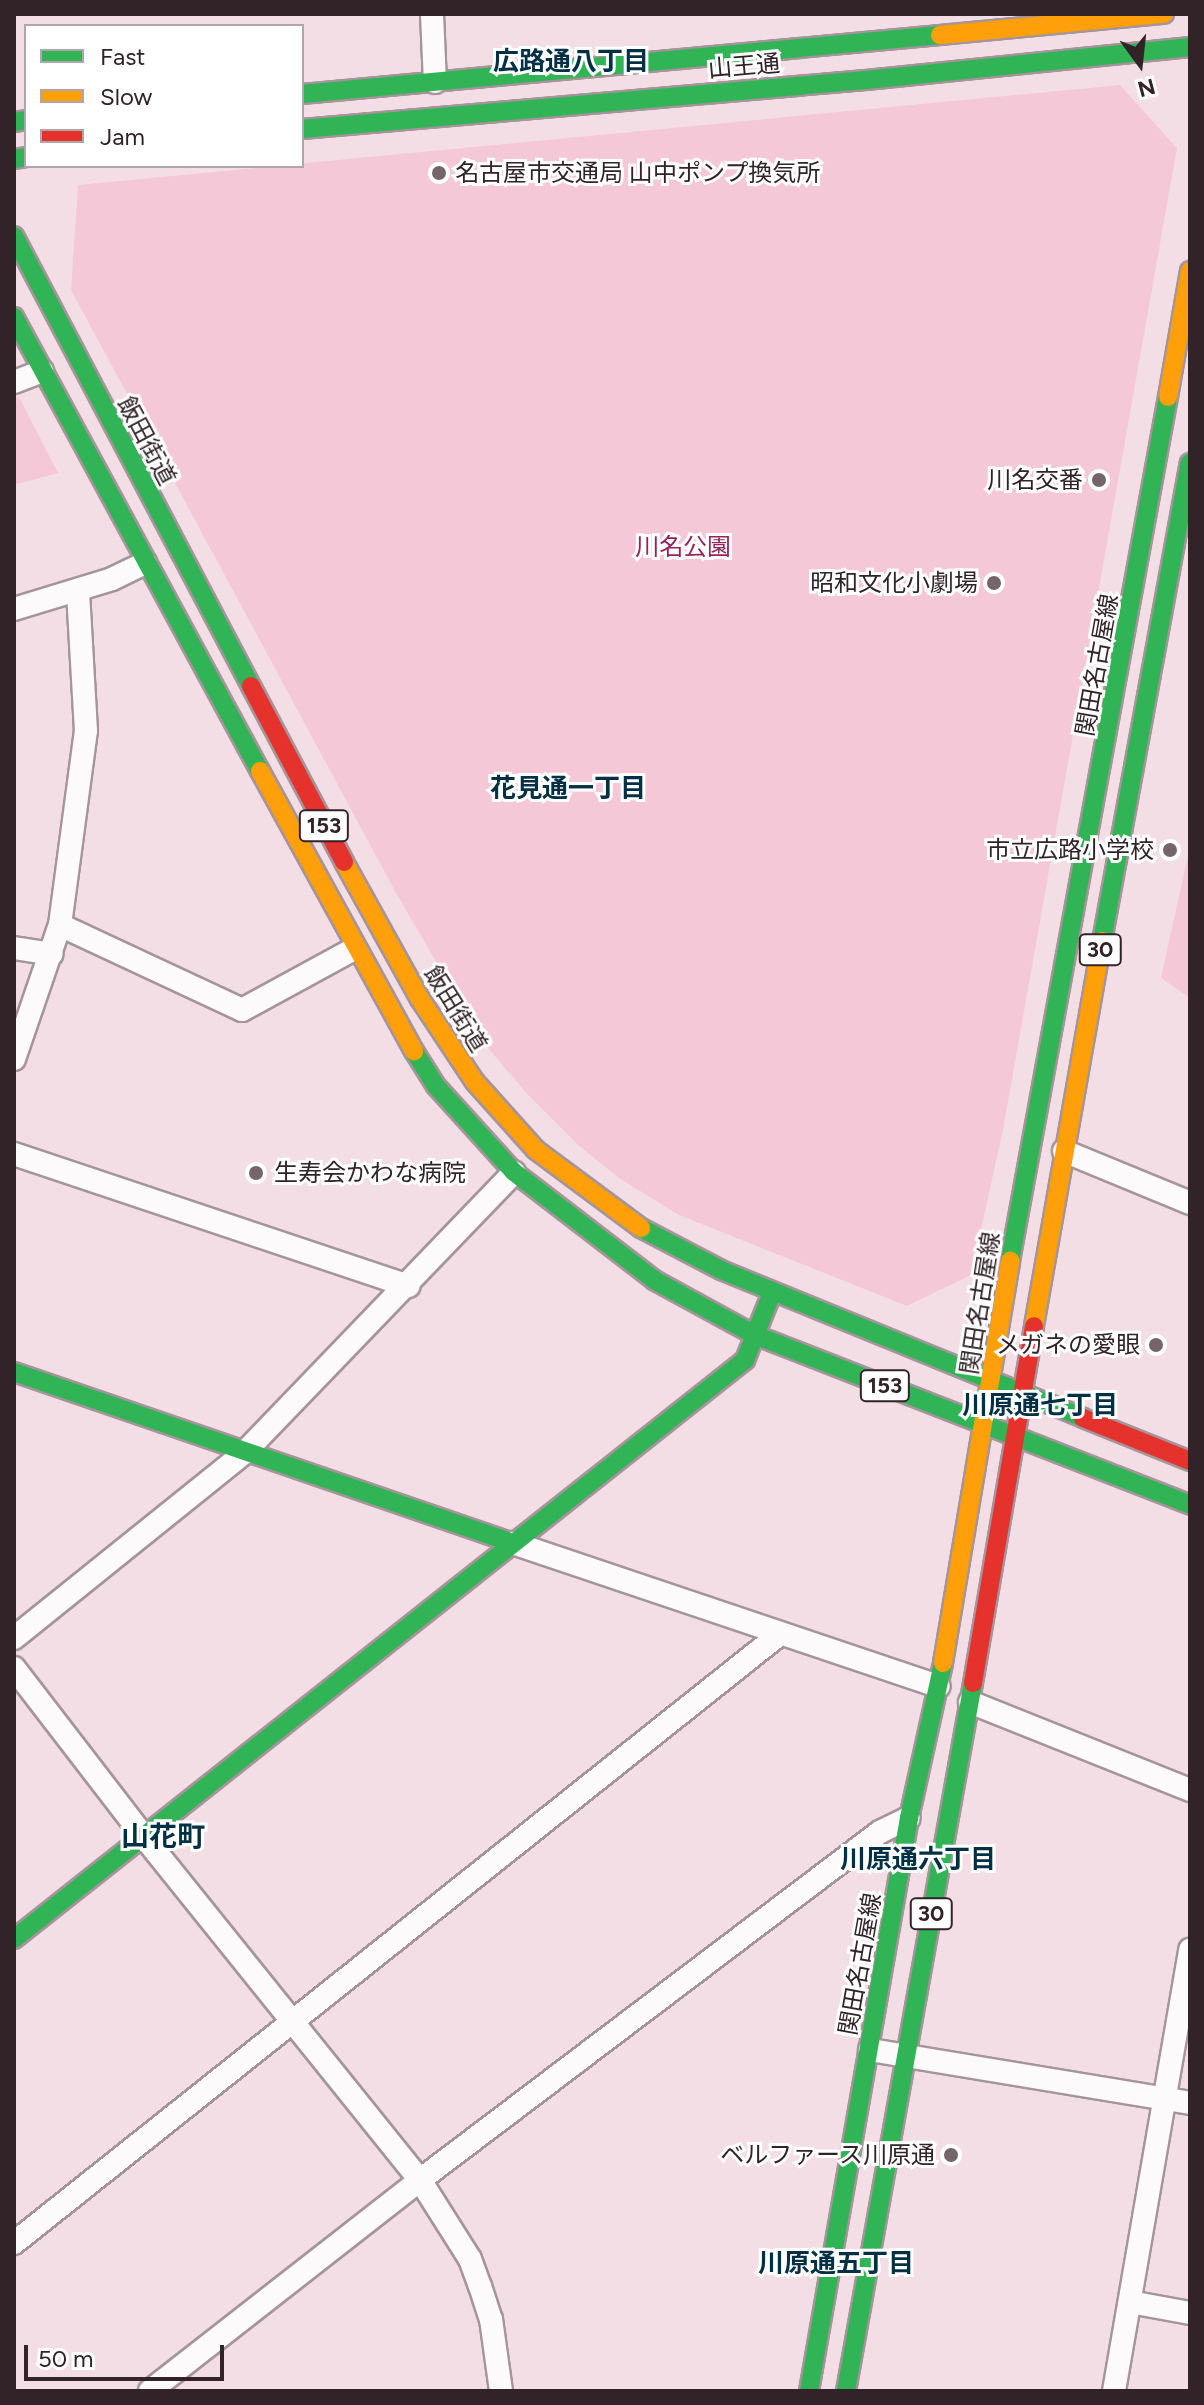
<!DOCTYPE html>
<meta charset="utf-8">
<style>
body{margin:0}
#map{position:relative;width:1204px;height:2405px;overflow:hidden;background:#f4dee6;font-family:Figtree,"Noto Sans JP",sans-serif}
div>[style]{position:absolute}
.green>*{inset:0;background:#f5c8d8}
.roads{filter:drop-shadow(2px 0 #a5959b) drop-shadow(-2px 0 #a5959b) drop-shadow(0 2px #a5959b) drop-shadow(0 -2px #a5959b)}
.street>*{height:22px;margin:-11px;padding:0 11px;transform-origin:11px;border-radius:11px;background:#fdfafb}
.fast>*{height:18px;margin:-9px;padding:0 9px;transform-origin:9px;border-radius:9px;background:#30b455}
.slow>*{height:18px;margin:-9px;padding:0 9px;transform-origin:9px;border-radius:9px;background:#ff9f0a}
.jam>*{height:18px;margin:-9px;padding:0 9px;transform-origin:9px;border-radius:9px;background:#e5322d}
.dots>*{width:22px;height:22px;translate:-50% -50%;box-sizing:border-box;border:4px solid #fff;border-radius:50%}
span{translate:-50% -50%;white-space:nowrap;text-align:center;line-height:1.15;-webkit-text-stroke:6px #fff;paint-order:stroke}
.shield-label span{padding:2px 6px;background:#fff;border:2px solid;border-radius:6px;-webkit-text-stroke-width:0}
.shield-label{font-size:22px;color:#312328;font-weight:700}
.street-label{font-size:24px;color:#312328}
.poi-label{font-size:24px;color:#312328}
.left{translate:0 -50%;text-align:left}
.right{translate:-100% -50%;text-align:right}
.park-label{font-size:24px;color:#962359}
.neighbourhood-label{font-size:26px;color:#003044;font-weight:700}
.quarter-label{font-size:28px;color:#003044;font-weight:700}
.frame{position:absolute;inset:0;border:16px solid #312328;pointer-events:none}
.legend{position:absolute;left:24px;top:24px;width:280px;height:144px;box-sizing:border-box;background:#fff;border:2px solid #ada7a9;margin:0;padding:10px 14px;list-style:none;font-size:24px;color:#312328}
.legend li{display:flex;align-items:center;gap:16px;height:40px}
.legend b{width:40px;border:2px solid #ada7a9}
.north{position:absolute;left:1100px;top:24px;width:80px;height:80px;-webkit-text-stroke:6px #fff;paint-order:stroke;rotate:165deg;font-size:22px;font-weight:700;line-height:32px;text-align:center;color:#312328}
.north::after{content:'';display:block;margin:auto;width:28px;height:36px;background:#312328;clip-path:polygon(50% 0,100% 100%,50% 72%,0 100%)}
.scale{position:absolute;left:24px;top:2345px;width:200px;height:36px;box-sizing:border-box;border:4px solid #312328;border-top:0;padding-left:10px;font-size:24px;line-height:28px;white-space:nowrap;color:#312328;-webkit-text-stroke:6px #fff;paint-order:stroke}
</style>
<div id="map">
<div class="green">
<i style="clip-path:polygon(1120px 85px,1177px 148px,1003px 1130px,971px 1275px,907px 1306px,679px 1215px,619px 1178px,579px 1146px,527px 1094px,483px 1042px,396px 893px,71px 290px,78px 185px)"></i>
<i style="clip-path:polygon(19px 397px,58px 473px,14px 485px,14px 398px)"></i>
<i style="clip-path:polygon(1190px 846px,1190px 998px,1161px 978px)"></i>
</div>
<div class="roads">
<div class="street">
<i style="left:432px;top:14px;width:68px;rotate:87.5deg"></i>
<i style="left:14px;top:382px;width:30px;rotate:-21deg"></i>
<i style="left:14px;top:609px;width:102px;rotate:-17deg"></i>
<i style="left:112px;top:579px;width:37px;rotate:-26deg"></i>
<i style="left:60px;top:925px;width:201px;rotate:25deg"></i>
<i style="left:242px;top:1010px;width:128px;rotate:-28.6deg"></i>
<i style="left:14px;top:948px;width:38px;rotate:9deg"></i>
<i style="left:14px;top:1059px;width:142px;rotate:-71.1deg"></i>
<i style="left:60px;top:925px;width:196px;rotate:-82.4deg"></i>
<i style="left:86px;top:731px;width:140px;rotate:-93.3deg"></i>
<i style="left:1064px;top:1151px;width:136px;rotate:22.4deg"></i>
<i style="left:14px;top:1154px;width:416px;rotate:18.5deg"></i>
<i style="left:513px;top:1543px;width:449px;rotate:18.6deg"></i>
<i style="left:14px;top:1638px;width:297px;rotate:-38.8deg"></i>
<i style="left:245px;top:1452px;width:388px;rotate:-46.1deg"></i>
<i style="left:14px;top:1668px;width:213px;rotate:52.4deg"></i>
<i style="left:144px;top:1837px;width:440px;rotate:51.2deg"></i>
<i style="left:420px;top:2180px;width:93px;rotate:57.7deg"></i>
<i style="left:470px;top:2259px;width:29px;rotate:70deg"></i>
<i style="left:480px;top:2286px;width:35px;rotate:72deg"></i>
<i style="left:491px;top:2319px;width:73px;rotate:82.1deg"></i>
<i style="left:970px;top:1702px;width:237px;rotate:21.8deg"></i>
<i style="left:870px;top:2050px;width:324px;rotate:9.4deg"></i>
<i style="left:14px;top:2243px;width:979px;rotate:-38.49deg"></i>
<i style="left:1130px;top:2302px;width:61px;rotate:10.4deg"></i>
<i style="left:150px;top:2391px;width:343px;rotate:-38deg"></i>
<i style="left:420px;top:2180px;width:577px;rotate:-37.11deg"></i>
<i style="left:880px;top:1832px;width:32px;rotate:-26deg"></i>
<i style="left:1114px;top:2391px;width:448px;rotate:-80.2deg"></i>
</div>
<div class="fast">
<i style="left:302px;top:94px;width:641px;rotate:-5.28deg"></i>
<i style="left:14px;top:122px;width:12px;rotate:-9deg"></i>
<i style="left:302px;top:129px;width:566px;rotate:-4.97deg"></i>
<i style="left:866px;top:80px;width:326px;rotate:-5.8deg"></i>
<i style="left:14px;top:159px;width:12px;rotate:-9deg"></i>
<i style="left:14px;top:236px;width:509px;rotate:62.23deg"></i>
<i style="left:14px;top:317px;width:516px;rotate:61.55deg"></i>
<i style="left:1102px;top:941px;width:486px;rotate:-79.6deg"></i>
<i style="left:414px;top:1051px;width:41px;rotate:57.8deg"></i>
<i style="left:436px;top:1086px;width:116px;rotate:47.8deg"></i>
<i style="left:514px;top:1172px;width:177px;rotate:37.6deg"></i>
<i style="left:654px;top:1280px;width:115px;rotate:28.6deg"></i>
<i style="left:755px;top:1335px;width:467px;rotate:21.3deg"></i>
<i style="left:641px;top:1228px;width:90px;rotate:27.7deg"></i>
<i style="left:721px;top:1270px;width:391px;rotate:22.2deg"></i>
<i style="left:1010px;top:1261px;width:878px;rotate:-79.64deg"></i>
<i style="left:14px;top:1372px;width:527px;rotate:18.92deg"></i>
<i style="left:14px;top:1939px;width:933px;rotate:-38.38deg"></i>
<i style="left:745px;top:1360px;width:72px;rotate:-68.1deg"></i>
<i style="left:809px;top:2391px;width:582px;rotate:-80.1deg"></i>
<i style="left:909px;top:1818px;width:159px;rotate:-77.6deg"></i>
<i style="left:846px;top:2391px;width:719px;rotate:-79.83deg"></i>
</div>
<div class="slow">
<i style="left:940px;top:35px;width:225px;rotate:-5.4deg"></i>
<i style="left:1168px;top:397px;width:128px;rotate:-80.1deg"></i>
<i style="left:260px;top:771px;width:320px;rotate:61.2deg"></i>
<i style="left:344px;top:862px;width:157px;rotate:61deg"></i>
<i style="left:420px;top:999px;width:100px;rotate:56.5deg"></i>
<i style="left:475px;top:1082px;width:91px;rotate:48.1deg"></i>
<i style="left:536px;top:1150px;width:131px;rotate:36.6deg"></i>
<i style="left:1034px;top:1326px;width:391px;rotate:-80deg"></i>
<i style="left:943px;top:1663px;width:408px;rotate:-80.5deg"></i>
</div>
<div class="jam">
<i style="left:251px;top:686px;width:199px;rotate:62.1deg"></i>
<i style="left:1083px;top:1418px;width:115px;rotate:21.9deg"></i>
<i style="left:973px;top:1683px;width:362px;rotate:-80.3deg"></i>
</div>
</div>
<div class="dots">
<i style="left:439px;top:173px;background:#75646a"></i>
<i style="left:1099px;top:480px;background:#75646a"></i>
<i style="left:994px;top:583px;background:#75646a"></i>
<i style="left:1170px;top:850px;background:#75646a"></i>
<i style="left:256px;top:1173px;background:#75646a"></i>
<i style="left:1156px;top:1345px;background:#75646a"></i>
<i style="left:951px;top:2155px;background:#75646a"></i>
</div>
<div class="shield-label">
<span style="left:324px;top:826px">153</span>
<span style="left:1100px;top:950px">30</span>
<span style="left:885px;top:1386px">153</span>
<span style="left:931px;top:1914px">30</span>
</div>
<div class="street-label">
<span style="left:744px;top:66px;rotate:-5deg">山王通</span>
<span style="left:147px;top:441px;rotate:62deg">飯田街道</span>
<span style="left:1097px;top:665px;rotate:-80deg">関田名古屋線</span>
<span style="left:456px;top:1009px;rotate:58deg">飯田街道</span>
<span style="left:980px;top:1303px;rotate:-81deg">関田名古屋線</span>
<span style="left:860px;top:1964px;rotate:-80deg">関田名古屋線</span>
</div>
<div class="poi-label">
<span class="left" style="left:455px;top:173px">名古屋市交通局 山中ポンプ換気所</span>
<span class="right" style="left:1083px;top:480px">川名交番</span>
<span class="right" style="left:978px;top:583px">昭和文化小劇場</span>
<span class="right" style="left:1154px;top:850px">市立広路小学校</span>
<span class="left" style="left:274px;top:1173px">生寿会かわな病院</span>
<span class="right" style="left:1140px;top:1345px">メガネの愛眼</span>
<span class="right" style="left:935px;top:2155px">ベルファース川原通</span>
</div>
<div class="park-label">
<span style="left:683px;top:547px">川名公園</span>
</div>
<div class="neighbourhood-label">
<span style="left:571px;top:62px">広路通八丁目</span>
<span style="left:568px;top:789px">花見通一丁目</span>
<span style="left:1040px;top:1406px">川原通七丁目</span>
<span style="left:918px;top:1860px">川原通六丁目</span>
<span style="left:836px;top:2264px">川原通五丁目</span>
</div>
<div class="quarter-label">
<span style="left:163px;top:1836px">山花町</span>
</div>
<div class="frame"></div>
<ul class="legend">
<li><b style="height:10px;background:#30b455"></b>Fast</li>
<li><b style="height:10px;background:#ff9f0a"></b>Slow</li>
<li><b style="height:10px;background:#e5322d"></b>Jam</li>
</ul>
<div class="north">N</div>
<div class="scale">50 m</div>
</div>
